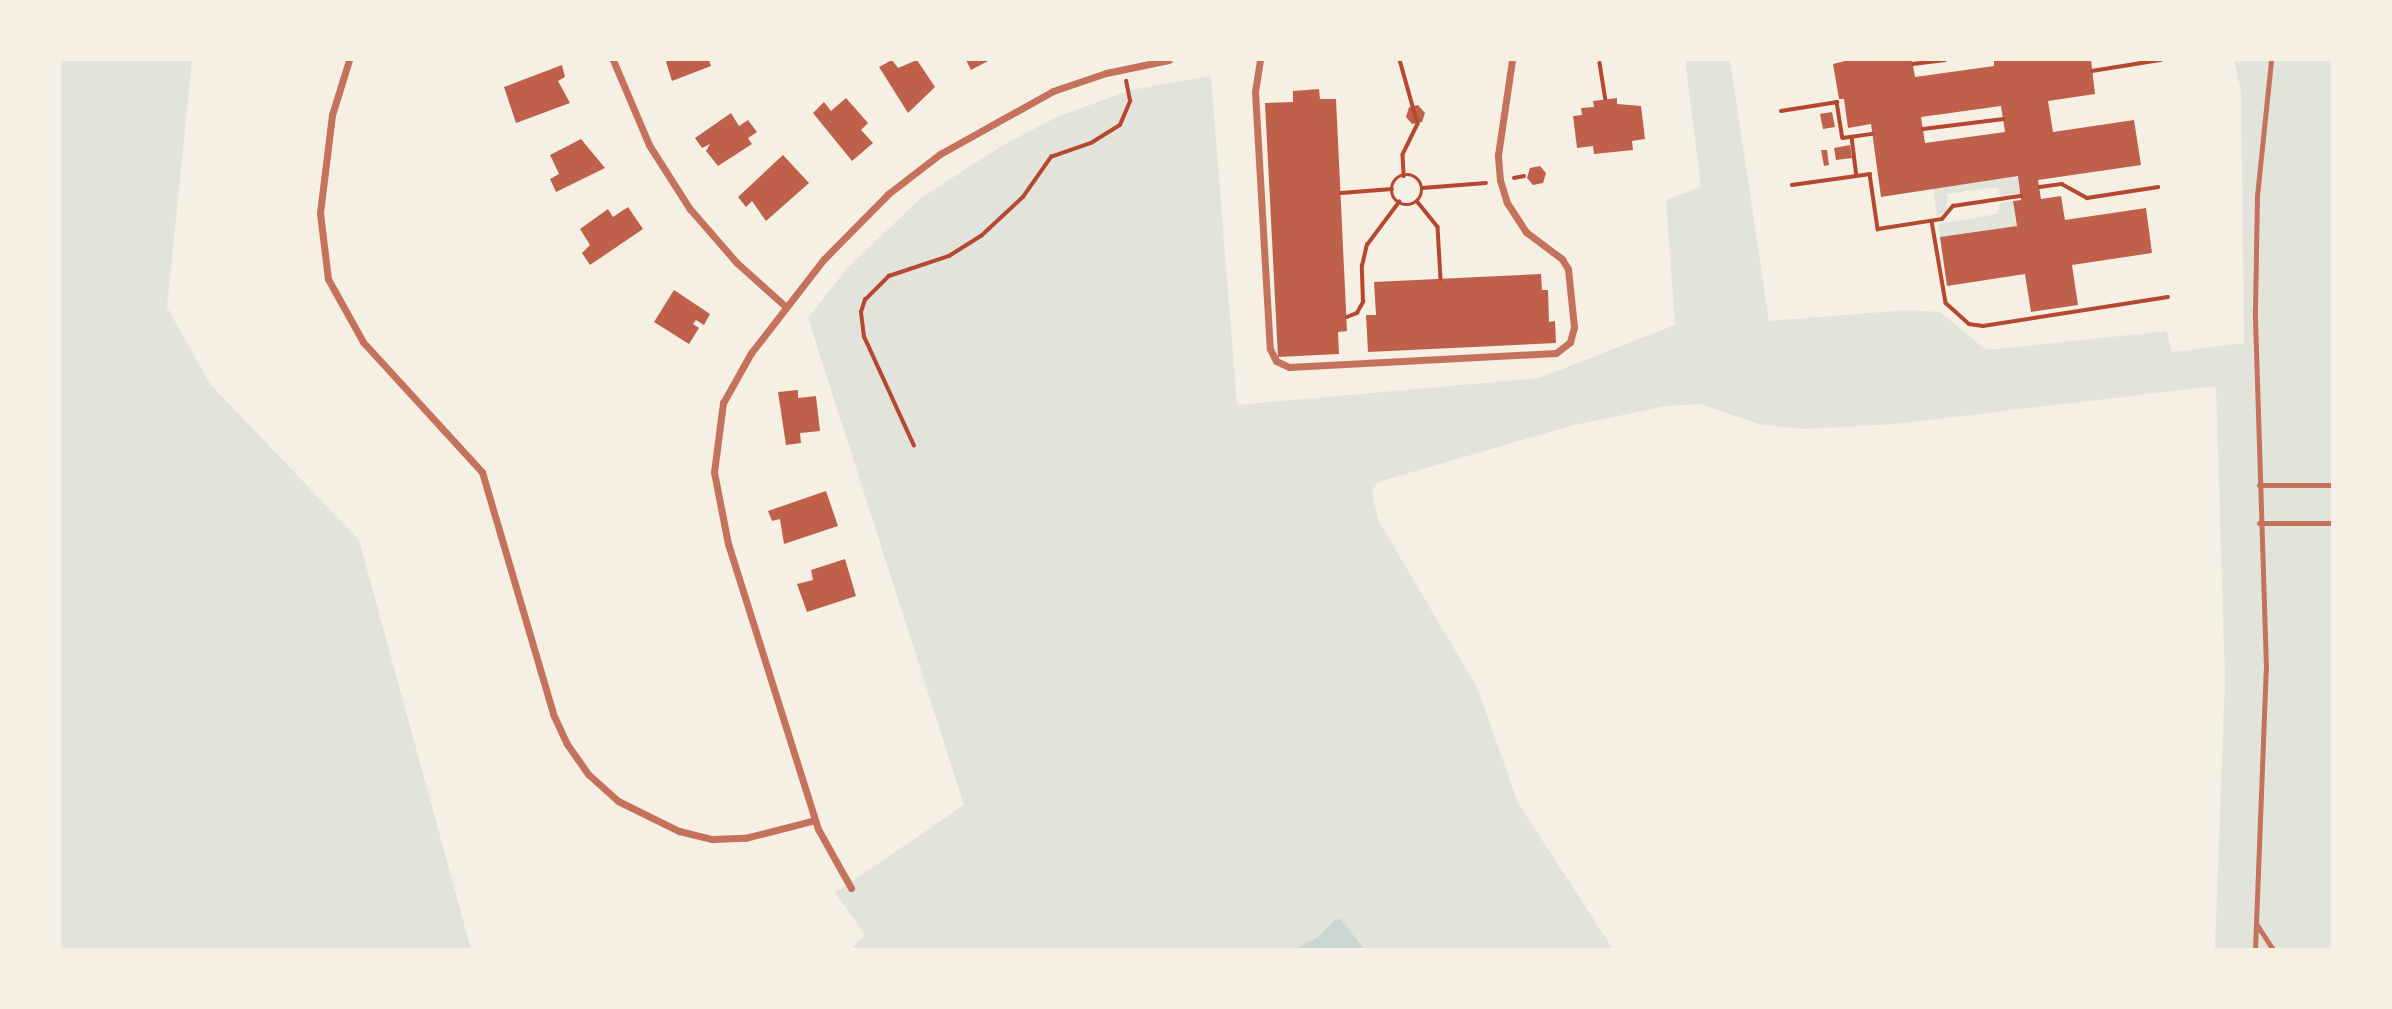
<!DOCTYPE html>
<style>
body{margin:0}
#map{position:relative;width:2392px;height:1009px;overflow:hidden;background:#f6efe4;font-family:Helvetica,sans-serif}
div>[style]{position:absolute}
.green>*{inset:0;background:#e2e4dc}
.water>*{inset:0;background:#c9d6d2}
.building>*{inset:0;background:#bf614a}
.path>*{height:3.5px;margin:-1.75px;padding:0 1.75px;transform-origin:1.75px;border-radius:1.75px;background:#b5482f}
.path>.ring{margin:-1.75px;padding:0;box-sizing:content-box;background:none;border:3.5px solid #b5482f;border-radius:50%}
.service>*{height:5px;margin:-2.5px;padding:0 2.5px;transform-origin:2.5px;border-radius:2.5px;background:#c5725c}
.minor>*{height:7px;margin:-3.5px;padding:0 3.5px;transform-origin:3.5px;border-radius:3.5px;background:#c5725c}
span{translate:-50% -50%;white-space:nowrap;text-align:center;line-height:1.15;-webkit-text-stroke:5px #f6efe4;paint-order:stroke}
.frame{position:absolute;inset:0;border:61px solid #f6efe4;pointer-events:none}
</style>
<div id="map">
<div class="green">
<i style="clip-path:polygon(60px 60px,192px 60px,167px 307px,210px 384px,359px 540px,471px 949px,60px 949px)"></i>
<i style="clip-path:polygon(1685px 60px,1730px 60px,1769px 321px,1907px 310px,1940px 312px,1986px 350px,2167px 331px,2171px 352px,2244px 343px,2241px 91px,2234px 60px,2332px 60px,2332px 949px,2215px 949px,2225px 681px,2216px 386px,1895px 424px,1804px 429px,1762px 425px,1700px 404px,1667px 406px,1574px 425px,1378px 482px,1372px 491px,1378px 520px,1477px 687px,1518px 803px,1613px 949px,851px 949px,865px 935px,835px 893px,964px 805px,808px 318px,848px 267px,921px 198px,1003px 145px,1059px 116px,1131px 90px,1211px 76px,1237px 405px,1539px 378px,1675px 325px,1666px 200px,1701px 187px)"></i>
<i style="clip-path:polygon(2018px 176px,2020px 193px,2000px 196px,1998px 187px,1947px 194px,1947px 210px,1937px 217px,1933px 189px)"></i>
<i style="clip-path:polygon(2013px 201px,2017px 226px,1940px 237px,1938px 224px,1997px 214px,2000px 203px)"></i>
</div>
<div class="water">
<i style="clip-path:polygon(1341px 919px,1364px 949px,1294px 949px,1317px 938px,1335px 920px)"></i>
</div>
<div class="building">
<i style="clip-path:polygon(669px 60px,709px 60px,711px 66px,672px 81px,666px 62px)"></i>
<i style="clip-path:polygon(892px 60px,898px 68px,917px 60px,935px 87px,908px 113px,879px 67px)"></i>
<i style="clip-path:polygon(966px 60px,990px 60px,971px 70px)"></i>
<i style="clip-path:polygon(evenodd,1849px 60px,1912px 60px,1915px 77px,1994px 66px,1994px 60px,2091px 60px,2095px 94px,2048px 101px,2053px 132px,2134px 120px,2141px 165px,2038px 180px,2041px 199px,2061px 196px,2065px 220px,2146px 208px,2152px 253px,2072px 265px,2078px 305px,2031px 312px,2025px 274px,1947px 286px,1940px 237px,2017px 226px,2013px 201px,2021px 200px,2018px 176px,1881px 197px,1871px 124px,1848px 128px,1844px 99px,1839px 99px,1833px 64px,1849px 60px,2001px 106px,2005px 132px,1925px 143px,1921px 117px,2001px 106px)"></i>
<i style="clip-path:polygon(562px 65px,565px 77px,558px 81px,570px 103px,516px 123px,504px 87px)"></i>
<i style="clip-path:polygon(1319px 89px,1320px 99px,1336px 99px,1347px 331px,1338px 332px,1339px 354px,1278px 357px,1265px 103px,1293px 102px,1293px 91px)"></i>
<i style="clip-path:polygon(846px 98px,868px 123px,861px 130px,873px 143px,852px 161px,813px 113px,824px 102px,831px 111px)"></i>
<i style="clip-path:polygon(1617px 98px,1617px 104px,1641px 106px,1645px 139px,1632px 141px,1633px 150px,1594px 154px,1593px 146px,1577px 148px,1573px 116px,1582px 115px,1581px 108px,1594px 107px,1593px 101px)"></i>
<i style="clip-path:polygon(1418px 105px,1425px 113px,1422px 122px,1412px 124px,1406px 117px,1409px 107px)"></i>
<i style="clip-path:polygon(1832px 112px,1835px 127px,1823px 129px,1820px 114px)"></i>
<i style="clip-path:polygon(731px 113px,739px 126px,748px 120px,757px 132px,748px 138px,752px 144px,718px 166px,706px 151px,710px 144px,702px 148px,695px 138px)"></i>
<i style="clip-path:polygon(581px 139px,605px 168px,556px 192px,550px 179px,559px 174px,550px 155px)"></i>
<i style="clip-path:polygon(1850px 145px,1852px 158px,1836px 160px,1834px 148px)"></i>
<i style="clip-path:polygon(1821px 150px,1827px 150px,1829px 165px,1824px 166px)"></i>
<i style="clip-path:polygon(783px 155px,809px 183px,766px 221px,752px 201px,746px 207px,738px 197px)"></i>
<i style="clip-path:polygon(1540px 166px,1546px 173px,1543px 183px,1533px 185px,1527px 178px,1530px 168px)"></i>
<i style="clip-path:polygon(628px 207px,643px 229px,590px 265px,582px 253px,590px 245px,580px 229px,608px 209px,613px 217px)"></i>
<i style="clip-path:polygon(1541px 274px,1542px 290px,1548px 290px,1549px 322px,1555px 321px,1556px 343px,1368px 352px,1366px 315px,1376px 315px,1374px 282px)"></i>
<i style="clip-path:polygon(674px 290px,710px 314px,704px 325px,696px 320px,693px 324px,699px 328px,689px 344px,654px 322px)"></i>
<i style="clip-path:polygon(798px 390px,798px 398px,816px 396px,820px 431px,800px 433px,801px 443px,786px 445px,778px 392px)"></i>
<i style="clip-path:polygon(826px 491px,838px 526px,784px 544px,780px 519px,772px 521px,768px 511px)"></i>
<i style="clip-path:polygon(845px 559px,856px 596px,807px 612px,797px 584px,813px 580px,811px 570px)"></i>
</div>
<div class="path">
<i style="left:1400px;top:60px;width:66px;rotate:74.3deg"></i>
<i style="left:1418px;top:124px;width:34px;rotate:116deg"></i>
<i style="left:1403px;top:155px;width:21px;rotate:87deg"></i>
<i style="left:1600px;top:63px;width:36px;rotate:81deg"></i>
<i style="left:1913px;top:64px;width:32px;rotate:-7deg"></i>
<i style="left:2092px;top:71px;width:70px;rotate:-9.1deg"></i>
<i style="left:1781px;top:111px;width:57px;rotate:-9.1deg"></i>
<i style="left:1837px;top:102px;width:36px;rotate:81deg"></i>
<i style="left:1843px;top:138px;width:29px;rotate:-8deg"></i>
<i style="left:1923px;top:129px;width:81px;rotate:-7.1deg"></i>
<i style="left:1852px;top:137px;width:39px;rotate:83deg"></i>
<i class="ring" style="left:1392px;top:175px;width:26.5px;height:26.5px"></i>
<i style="left:1514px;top:178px;width:10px;rotate:-11deg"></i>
<i style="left:1792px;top:185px;width:79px;rotate:-8deg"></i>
<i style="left:1870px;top:174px;width:56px;rotate:81.7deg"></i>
<i style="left:1878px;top:229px;width:65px;rotate:-8.9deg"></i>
<i style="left:1942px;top:219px;width:17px;rotate:-50deg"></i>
<i style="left:1953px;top:206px;width:69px;rotate:-8.4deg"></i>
<i style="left:2040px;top:187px;width:22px;rotate:-8deg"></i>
<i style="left:2062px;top:184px;width:29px;rotate:29deg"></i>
<i style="left:2087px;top:198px;width:72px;rotate:-8.8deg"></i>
<i style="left:1422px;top:188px;width:64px;rotate:-4.5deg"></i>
<i style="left:1341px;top:193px;width:51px;rotate:-4.5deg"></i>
<i style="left:1417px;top:201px;width:33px;rotate:51deg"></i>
<i style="left:1438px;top:227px;width:52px;rotate:86.7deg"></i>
<i style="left:1932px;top:221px;width:83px;rotate:80.3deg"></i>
<i style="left:1946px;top:303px;width:31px;rotate:42deg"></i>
<i style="left:1969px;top:324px;width:14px;rotate:8deg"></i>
<i style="left:1983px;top:326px;width:187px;rotate:-8.9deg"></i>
<i style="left:1347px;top:317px;width:11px;rotate:-22deg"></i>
<i style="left:1357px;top:313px;width:13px;rotate:-61deg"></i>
<i style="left:1363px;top:302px;width:36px;rotate:-92deg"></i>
<i style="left:1362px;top:266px;width:22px;rotate:-77deg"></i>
<i style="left:1367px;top:245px;width:54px;rotate:-53.3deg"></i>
<i style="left:914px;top:446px;width:120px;rotate:-114.6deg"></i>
<i style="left:864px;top:337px;width:25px;rotate:-97deg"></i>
<i style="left:861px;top:312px;width:13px;rotate:-72deg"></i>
<i style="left:865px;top:300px;width:34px;rotate:-45deg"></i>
<i style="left:889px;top:276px;width:63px;rotate:-18.4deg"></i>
<i style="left:949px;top:256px;width:38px;rotate:-32deg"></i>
<i style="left:981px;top:236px;width:57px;rotate:-42.9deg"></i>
<i style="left:1023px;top:197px;width:49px;rotate:-55deg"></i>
<i style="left:1051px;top:157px;width:42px;rotate:-19.3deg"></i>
<i style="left:1091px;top:143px;width:34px;rotate:-32deg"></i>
<i style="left:1120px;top:125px;width:26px;rotate:-67deg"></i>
<i style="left:1130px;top:101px;width:20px;rotate:-101deg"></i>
</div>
<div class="service">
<i style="left:2259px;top:485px;width:73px"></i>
<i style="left:2259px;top:523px;width:73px"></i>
<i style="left:2257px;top:925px;width:30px;rotate:57deg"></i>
<i style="left:2255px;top:950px;width:282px;rotate:-87.8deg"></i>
<i style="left:2266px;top:668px;width:358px;rotate:-91.8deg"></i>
<i style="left:2255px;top:310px;width:114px;rotate:-89deg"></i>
<i style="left:2257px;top:196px;width:137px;rotate:-84.1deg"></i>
</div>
<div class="minor">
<i style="left:349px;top:60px;width:58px;rotate:107.2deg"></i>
<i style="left:332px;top:115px;width:99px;rotate:97deg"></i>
<i style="left:320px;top:213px;width:66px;rotate:83.1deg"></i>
<i style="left:328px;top:279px;width:72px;rotate:60.9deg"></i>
<i style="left:363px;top:342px;width:176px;rotate:47.5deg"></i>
<i style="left:482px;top:472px;width:252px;rotate:73.6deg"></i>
<i style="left:553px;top:714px;width:33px;rotate:65deg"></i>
<i style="left:567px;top:744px;width:37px;rotate:55deg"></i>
<i style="left:588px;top:774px;width:40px;rotate:42deg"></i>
<i style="left:618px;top:801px;width:68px;rotate:26.2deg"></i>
<i style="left:679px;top:831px;width:34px;rotate:14deg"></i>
<i style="left:712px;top:839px;width:33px;rotate:-2deg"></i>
<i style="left:745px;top:838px;width:72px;rotate:-14.4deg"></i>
<i style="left:613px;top:60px;width:92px;rotate:67deg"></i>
<i style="left:649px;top:145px;width:76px;rotate:57.4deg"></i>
<i style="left:690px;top:209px;width:72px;rotate:49deg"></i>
<i style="left:737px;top:263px;width:64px;rotate:41.9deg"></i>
<i style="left:1260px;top:60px;width:32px;rotate:99deg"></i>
<i style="left:1255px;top:92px;width:257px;rotate:86.7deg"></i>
<i style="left:1270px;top:349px;width:13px;rotate:63deg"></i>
<i style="left:1276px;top:361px;width:14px;rotate:25deg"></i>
<i style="left:1289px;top:367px;width:267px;rotate:-3deg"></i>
<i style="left:1556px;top:353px;width:18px;rotate:-38deg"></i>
<i style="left:1570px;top:342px;width:16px;rotate:-75deg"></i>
<i style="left:1574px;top:327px;width:58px;rotate:-95.9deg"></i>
<i style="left:1568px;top:269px;width:12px;rotate:-121deg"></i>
<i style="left:1562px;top:259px;width:45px;rotate:-143.1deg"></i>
<i style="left:1526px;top:232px;width:35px;rotate:-123deg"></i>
<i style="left:1507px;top:203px;width:24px;rotate:-107deg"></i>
<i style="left:1500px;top:180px;width:25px;rotate:-95deg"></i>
<i style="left:1498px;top:155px;width:96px;rotate:-81.6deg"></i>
<i style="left:851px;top:888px;width:68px;rotate:-119.2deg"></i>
<i style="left:818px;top:829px;width:299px;rotate:-107.5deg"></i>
<i style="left:728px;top:544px;width:73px;rotate:-101deg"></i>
<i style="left:714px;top:472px;width:70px;rotate:-82.6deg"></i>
<i style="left:723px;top:403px;width:57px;rotate:-60.8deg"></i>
<i style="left:751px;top:353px;width:119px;rotate:-52.2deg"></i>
<i style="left:824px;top:259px;width:91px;rotate:-45.4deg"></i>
<i style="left:888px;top:194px;width:66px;rotate:-37.6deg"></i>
<i style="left:940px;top:154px;width:129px;rotate:-29.1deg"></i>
<i style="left:1053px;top:91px;width:56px;rotate:-18.8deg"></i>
<i style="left:1106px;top:73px;width:64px;rotate:-11.7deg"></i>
</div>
<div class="frame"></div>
</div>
